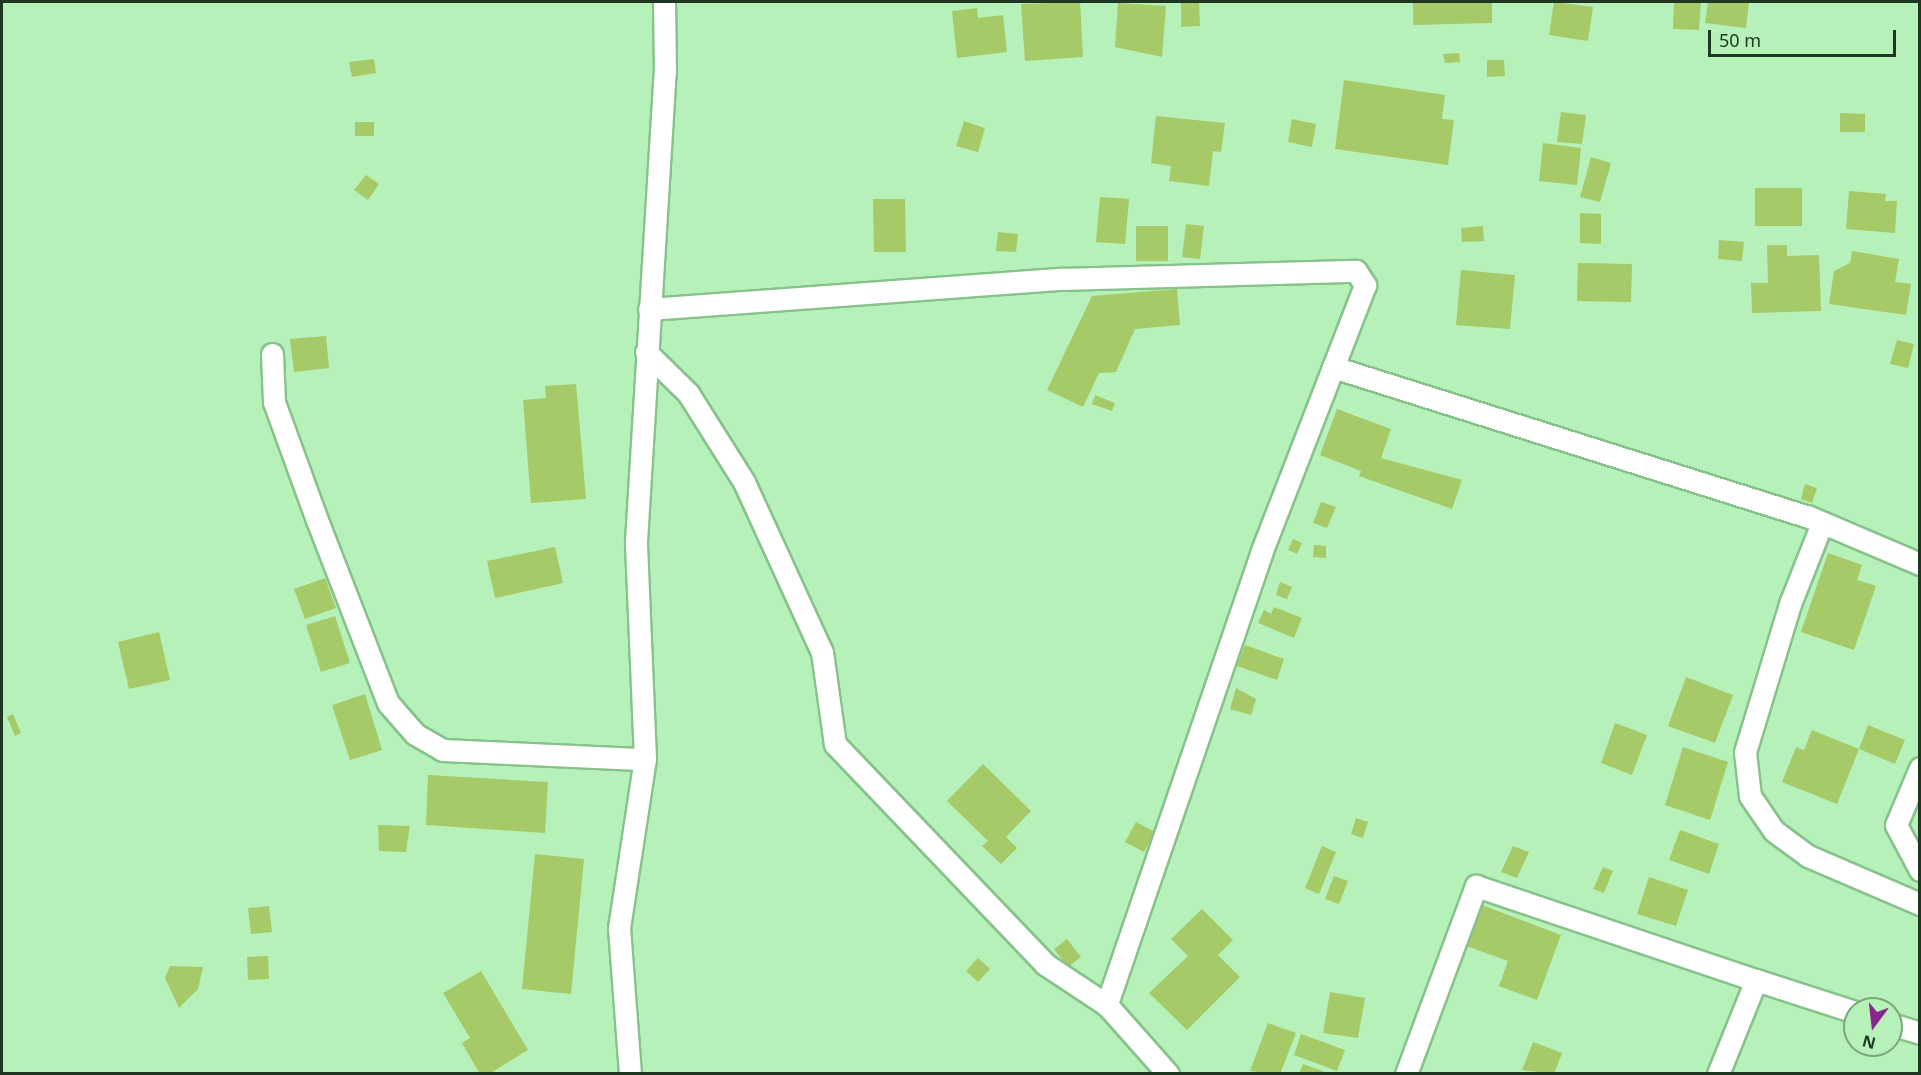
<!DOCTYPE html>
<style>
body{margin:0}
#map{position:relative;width:1921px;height:1075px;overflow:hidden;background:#b6f1b9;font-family:"Noto Sans",sans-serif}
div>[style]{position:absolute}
.building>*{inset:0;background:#a6ca68}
.roads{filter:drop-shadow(2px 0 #88c28b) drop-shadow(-2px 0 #88c28b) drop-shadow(0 2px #88c28b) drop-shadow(0 -2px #88c28b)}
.street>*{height:21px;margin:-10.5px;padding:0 10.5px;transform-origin:10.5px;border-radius:10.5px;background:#fff}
span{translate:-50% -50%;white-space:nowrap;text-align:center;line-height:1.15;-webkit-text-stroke:4.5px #b6f1b9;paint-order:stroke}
.frame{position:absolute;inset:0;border:3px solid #1f3721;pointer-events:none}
.north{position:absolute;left:1843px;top:997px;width:60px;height:60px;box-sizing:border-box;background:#b6f1b9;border:2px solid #7aa77c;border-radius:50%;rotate:195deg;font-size:16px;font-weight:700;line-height:24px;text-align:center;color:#1f3721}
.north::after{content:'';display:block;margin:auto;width:21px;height:27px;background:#89268e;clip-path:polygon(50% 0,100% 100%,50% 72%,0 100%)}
.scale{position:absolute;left:1708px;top:30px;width:188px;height:27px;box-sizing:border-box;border:3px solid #1f3721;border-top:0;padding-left:8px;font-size:18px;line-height:21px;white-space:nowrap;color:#1f3721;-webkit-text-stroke:4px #b6f1b9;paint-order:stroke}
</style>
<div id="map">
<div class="building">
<i style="clip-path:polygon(1080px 2px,1083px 57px,1025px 61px,1021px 4px)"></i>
<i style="clip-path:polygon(1181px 2px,1199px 2px,1200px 26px,1181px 27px)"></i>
<i style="clip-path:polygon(1413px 2px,1492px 2px,1492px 23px,1413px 25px)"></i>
<i style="clip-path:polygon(1554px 2px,1593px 7px,1588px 41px,1549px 35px)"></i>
<i style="clip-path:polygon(1674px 2px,1701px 2px,1699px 30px,1673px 29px)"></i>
<i style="clip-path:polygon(1708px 2px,1749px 2px,1746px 28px,1705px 23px)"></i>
<i style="clip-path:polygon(1118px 3px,1166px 6px,1162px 57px,1115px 47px)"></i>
<i style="clip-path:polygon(977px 8px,978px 18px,1003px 15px,1007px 52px,957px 58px,952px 11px)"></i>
<i style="clip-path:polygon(1459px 53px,1460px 62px,1445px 63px,1443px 54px)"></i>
<i style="clip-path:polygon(374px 59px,376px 73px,352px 77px,349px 62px)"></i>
<i style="clip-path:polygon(1487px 60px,1504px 60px,1505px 76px,1487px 77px)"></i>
<i style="clip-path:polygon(1344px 80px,1445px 95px,1442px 119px,1454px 120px,1448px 165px,1335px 149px)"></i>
<i style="clip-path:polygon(1561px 112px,1586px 115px,1582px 144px,1557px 142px)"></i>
<i style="clip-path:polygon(1840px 113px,1865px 114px,1865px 132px,1840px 132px)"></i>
<i style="clip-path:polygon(1156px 116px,1225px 123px,1221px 152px,1213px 151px,1209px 186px,1169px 181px,1171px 166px,1151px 163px)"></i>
<i style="clip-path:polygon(1292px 119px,1316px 124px,1312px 147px,1288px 142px)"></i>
<i style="clip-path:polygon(964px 121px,985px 128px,978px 152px,956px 146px)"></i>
<i style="clip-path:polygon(355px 122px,374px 122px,374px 136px,355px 136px)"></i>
<i style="clip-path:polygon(1543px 143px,1581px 148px,1577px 185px,1539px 181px)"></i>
<i style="clip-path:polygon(1591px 157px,1611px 163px,1600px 202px,1580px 197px)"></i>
<i style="clip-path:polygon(366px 175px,379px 184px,368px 200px,354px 190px)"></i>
<i style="clip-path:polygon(1755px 188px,1802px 188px,1802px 226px,1755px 226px)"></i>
<i style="clip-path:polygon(1849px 191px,1886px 194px,1885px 201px,1897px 201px,1895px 233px,1846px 229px)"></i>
<i style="clip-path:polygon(1100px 197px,1129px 199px,1125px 244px,1096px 242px)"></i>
<i style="clip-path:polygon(873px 199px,905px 199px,906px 252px,874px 252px)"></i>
<i style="clip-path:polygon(1580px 213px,1601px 214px,1601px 244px,1580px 243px)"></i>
<i style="clip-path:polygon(1186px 224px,1204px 226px,1200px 259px,1182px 257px)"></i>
<i style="clip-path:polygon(1136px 226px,1168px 226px,1168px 261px,1136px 261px)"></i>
<i style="clip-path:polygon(1483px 226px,1484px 241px,1462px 242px,1461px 228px)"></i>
<i style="clip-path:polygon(998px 232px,1018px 234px,1016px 252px,996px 251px)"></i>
<i style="clip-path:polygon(1719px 240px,1744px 242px,1742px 261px,1718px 259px)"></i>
<i style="clip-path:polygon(1767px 245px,1787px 245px,1787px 256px,1819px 255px,1821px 311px,1752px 313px,1751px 283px,1768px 283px)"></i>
<i style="clip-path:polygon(1852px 251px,1899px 259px,1895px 282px,1911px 284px,1906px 315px,1829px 304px,1834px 271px,1850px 263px)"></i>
<i style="clip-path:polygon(1578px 263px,1632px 264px,1631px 302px,1577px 301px)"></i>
<i style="clip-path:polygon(1461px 270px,1515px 275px,1510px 329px,1456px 325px)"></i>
<i style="clip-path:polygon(1177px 289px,1180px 325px,1135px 329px,1116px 372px,1099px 373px,1083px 407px,1047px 390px,1092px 296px)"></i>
<i style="clip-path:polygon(326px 336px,329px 368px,294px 372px,290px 339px)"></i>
<i style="clip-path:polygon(1897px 340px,1914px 344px,1908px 368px,1890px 364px)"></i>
<i style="clip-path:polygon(576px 384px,586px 499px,531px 503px,523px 400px,546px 398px,545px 386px)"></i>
<i style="clip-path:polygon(1095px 395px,1115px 403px,1112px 411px,1092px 404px)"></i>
<i style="clip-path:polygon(1337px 409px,1391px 429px,1381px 458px,1462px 480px,1452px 509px,1359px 476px,1361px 471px,1320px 455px)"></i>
<i style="clip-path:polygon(1805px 484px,1817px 488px,1812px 503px,1801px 499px)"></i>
<i style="clip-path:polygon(1321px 502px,1336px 507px,1327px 528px,1313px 523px)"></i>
<i style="clip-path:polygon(1293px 539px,1302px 543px,1297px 554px,1288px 550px)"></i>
<i style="clip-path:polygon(1314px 545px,1326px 546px,1326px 558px,1313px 557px)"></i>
<i style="clip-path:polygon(555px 547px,563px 583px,495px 598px,487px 561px)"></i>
<i style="clip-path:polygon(1828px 553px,1862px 565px,1857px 580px,1876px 586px,1854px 650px,1801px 632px)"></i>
<i style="clip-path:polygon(325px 578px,336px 608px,305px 619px,294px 589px)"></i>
<i style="clip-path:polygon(1280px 582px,1292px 587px,1287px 599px,1276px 595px)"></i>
<i style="clip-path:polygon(1274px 607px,1302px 618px,1294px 638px,1258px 623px,1264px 610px,1271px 614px)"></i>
<i style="clip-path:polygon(335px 616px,350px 663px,321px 672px,306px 625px)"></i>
<i style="clip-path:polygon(159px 632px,170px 680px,129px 689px,118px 642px)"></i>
<i style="clip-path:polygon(1245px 645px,1284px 659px,1277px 680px,1237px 666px)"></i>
<i style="clip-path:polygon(1686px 677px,1733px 695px,1715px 743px,1668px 726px)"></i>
<i style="clip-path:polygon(1236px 688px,1256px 699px,1251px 715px,1230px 709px)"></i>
<i style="clip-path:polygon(365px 694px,382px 750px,350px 760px,332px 705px)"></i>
<i style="clip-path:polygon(13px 714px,21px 733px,15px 736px,7px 717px)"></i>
<i style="clip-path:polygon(1615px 723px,1647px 735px,1632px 775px,1601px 763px)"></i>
<i style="clip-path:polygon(1868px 725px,1905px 740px,1895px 764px,1859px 749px,1837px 804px,1782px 782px,1796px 747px,1804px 750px,1812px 730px,1859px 749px)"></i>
<i style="clip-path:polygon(1683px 747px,1728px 762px,1710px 820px,1665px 805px)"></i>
<i style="clip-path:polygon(983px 764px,1031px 811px,1006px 837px,1017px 848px,1001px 864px,982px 846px,988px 841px,947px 801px)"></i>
<i style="clip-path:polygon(428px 775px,548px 782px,545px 833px,426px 825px)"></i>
<i style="clip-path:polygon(1356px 818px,1368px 822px,1363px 838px,1351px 834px)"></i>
<i style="clip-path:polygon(1136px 822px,1155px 832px,1144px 852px,1125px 842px)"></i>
<i style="clip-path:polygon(378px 825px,410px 826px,406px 852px,379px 851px)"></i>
<i style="clip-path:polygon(1680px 830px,1719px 844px,1709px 874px,1669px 860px)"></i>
<i style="clip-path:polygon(1322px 846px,1336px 852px,1319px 894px,1305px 888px)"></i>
<i style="clip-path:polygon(1513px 846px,1529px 852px,1517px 878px,1501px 872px)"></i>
<i style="clip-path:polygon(535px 854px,584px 859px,571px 994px,522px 989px)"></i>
<i style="clip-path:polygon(1603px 867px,1613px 871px,1604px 893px,1593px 889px)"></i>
<i style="clip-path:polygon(1334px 876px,1348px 881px,1339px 904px,1325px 899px)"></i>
<i style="clip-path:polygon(1649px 877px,1688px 890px,1676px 926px,1637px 914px)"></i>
<i style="clip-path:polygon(1479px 904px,1561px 935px,1537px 1000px,1499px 986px,1508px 961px,1464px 945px)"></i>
<i style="clip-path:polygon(269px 906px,272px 932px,251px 934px,248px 908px)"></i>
<i style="clip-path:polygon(1202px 909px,1233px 940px,1218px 955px,1240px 977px,1187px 1030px,1149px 993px,1188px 956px,1171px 939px)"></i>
<i style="clip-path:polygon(1067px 939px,1081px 957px,1068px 967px,1054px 949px)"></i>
<i style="clip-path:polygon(268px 956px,269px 979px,248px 980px,247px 957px)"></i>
<i style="clip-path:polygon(978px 958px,990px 969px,978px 982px,966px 971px)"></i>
<i style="clip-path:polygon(170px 966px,203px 967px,198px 989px,179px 1008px,165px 978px)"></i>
<i style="clip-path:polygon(481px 971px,528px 1050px,489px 1074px,480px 1074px,462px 1043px,470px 1038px,443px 993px)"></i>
<i style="clip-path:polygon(1330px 992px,1365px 998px,1358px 1038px,1323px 1033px)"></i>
<i style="clip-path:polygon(1268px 1023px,1296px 1033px,1280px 1074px,1250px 1071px)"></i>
<i style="clip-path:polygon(1301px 1034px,1345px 1050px,1337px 1071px,1294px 1055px)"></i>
<i style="clip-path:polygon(1533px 1042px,1562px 1053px,1554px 1074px,1522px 1070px)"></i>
<i style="clip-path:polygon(1303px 1064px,1328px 1073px,1328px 1074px,1299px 1074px)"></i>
</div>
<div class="roads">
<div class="street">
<i style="left:649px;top:309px;width:413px;rotate:-4.2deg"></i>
<i style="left:1061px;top:279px;width:295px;rotate:-1.6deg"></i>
<i style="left:1356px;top:271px;width:17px;rotate:57deg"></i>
<i style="left:1365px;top:285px;width:285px;rotate:111.2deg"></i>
<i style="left:1262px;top:551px;width:480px;rotate:108.9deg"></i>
<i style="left:1107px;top:1005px;width:92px;rotate:48.5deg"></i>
<i style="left:646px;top:352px;width:59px;rotate:44.3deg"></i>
<i style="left:688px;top:393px;width:105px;rotate:57.8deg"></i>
<i style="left:744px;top:482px;width:187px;rotate:65.4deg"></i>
<i style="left:822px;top:652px;width:93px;rotate:82deg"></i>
<i style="left:835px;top:744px;width:304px;rotate:46.3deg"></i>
<i style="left:1045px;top:964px;width:74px;rotate:33.5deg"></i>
<i style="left:272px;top:354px;width:48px;rotate:87.6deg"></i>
<i style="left:274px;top:402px;width:126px;rotate:70deg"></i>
<i style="left:317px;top:520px;width:196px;rotate:68.8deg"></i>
<i style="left:388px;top:703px;width:41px;rotate:48.9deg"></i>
<i style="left:415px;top:734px;width:32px;rotate:30deg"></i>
<i style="left:443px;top:750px;width:202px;rotate:2.6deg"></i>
<i style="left:1333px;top:367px;width:497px;rotate:17.5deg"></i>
<i style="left:1807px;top:516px;width:123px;rotate:23deg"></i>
<i style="left:1822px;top:523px;width:87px;rotate:111.6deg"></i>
<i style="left:1790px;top:604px;width:155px;rotate:106.9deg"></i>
<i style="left:1745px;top:752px;width:44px;rotate:83.5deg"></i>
<i style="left:1750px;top:796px;width:42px;rotate:55.6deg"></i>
<i style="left:1774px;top:831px;width:42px;rotate:36.3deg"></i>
<i style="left:1808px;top:856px;width:122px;rotate:23.2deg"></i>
<i style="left:1920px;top:768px;width:62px;rotate:112.8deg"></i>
<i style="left:1896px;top:825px;width:51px;rotate:61.9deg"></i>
<i style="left:1891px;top:1024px;width:30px;rotate:17deg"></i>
<i style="left:630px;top:1074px;width:146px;rotate:-94.3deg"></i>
<i style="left:619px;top:928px;width:171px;rotate:-81.3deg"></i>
<i style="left:645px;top:759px;width:218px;rotate:-92.4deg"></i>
<i style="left:636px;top:541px;width:470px;rotate:-86.5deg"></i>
<i style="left:665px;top:72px;width:70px;rotate:-90.8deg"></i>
<i style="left:1406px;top:1074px;width:201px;rotate:-69.6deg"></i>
<i style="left:1476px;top:886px;width:295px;rotate:18.6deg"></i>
<i style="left:1718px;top:1074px;width:101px;rotate:-68deg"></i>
<i style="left:1756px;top:980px;width:104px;rotate:17.9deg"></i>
</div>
</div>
<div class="frame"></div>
<div class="north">N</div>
<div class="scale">50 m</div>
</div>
